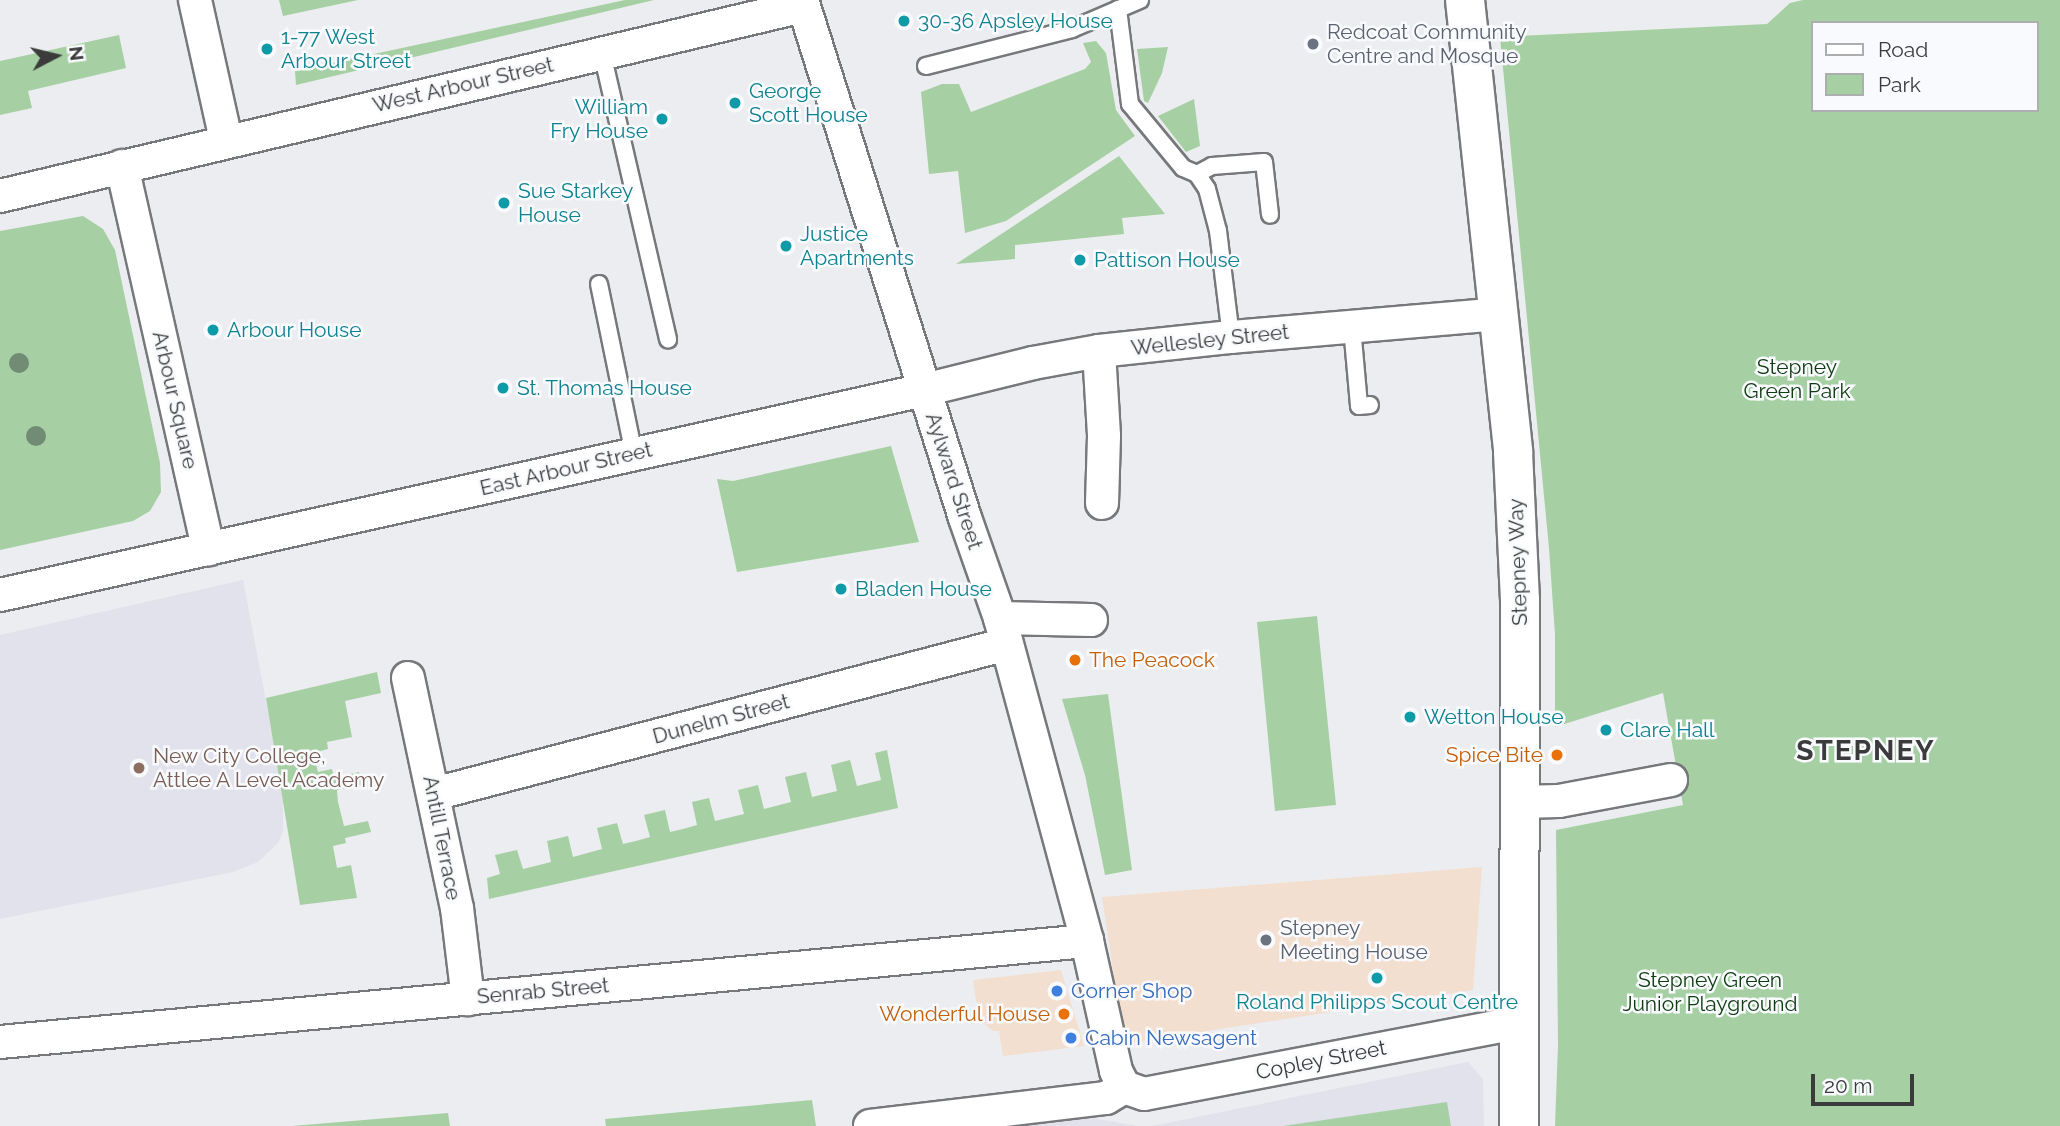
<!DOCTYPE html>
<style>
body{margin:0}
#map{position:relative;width:2060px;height:1126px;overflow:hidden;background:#ecedf0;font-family:Raleway,sans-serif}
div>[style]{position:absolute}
.commercial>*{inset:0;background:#f3dfd0}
.built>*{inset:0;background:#e1e2ec}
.green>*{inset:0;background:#a6d0a4}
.roads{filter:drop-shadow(2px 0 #77787b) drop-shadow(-2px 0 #77787b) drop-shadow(0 2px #77787b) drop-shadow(0 -2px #77787b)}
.service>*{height:16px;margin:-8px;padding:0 8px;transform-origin:8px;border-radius:8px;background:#fff}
.minor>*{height:32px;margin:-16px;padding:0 16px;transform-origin:16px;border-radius:16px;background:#fff}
.tertiary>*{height:38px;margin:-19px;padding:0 19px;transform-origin:19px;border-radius:19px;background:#fff}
.trees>*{width:20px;height:20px;margin:-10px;border-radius:50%;background:#728b75}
.dots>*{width:19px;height:19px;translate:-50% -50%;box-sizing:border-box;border:4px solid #f9fafd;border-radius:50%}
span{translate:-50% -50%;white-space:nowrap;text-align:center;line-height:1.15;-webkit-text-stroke:5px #f9fafd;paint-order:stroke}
.culture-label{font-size:21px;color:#0d838f}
.left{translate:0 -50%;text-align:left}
.right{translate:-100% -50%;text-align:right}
.worship-label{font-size:21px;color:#5b616d}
.street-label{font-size:21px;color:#3b3b3c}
.park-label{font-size:21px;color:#0e3b10}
.food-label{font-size:21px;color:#c56008}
.education-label{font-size:21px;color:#785e54}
.shop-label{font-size:21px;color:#366cbe}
.district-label{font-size:28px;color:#3b3b3c;font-weight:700;letter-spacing:2px}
.legend{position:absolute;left:1811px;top:21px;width:228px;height:91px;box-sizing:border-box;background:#f9fafd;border:2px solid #adaeb0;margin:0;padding:9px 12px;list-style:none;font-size:21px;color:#3b3b3c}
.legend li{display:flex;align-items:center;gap:14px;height:35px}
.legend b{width:35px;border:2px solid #adaeb0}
.north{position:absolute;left:21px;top:21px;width:70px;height:70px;-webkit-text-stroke:5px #f9fafd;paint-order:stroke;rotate:83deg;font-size:19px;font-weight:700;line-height:28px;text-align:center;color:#3b3b3c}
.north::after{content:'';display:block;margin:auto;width:24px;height:32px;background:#3b3b3c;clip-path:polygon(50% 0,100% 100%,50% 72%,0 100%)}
.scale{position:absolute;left:1811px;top:1074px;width:103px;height:32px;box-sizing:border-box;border:4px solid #3b3b3c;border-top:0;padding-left:9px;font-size:21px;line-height:24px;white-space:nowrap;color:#3b3b3c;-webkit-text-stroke:5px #f9fafd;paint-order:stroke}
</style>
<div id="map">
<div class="commercial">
<i style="clip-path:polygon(1482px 867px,1473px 990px,1124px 1044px,1102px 897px)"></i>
<i style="clip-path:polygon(1061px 970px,1084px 1046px,1003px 1056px,999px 1031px,993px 1031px,979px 1020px,973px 980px)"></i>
</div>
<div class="built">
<i style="clip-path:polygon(243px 580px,283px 791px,283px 832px,278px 843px,258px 862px,233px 872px,0 919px,0 635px)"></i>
<i style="clip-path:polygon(1468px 1062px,1483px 1079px,1484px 1126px,1152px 1126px)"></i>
<i style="clip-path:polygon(1091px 1118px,1138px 1126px,1016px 1126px)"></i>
</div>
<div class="green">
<i style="clip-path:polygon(279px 0,358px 0,283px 16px)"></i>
<i style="clip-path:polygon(625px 0,654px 0,296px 85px,295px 71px)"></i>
<i style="clip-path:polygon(evenodd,1803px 0,2060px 0,2060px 1126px,1555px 1126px,1558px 1045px,1556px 830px,1683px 805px,1663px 693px,1555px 727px,1555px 635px,1549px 548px,1500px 37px,1767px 24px,1790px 3px,1803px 0,1813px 23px,2037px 23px,2037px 110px,1813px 110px,1813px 23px)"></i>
<i style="clip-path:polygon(119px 35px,126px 68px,28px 91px,32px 108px,0 115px,0 61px)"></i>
<i style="clip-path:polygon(1096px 41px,1106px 53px,1116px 110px,1135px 136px,1006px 221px,965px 233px,958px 171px,929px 174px,921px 92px,942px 84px,959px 84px,971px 112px,1085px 69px,1091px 62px,1083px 43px)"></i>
<i style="clip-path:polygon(1168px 47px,1162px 73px,1148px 103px,1144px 101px,1137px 49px)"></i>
<i style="clip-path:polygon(1194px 99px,1200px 146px,1186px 152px,1158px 116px)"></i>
<i style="clip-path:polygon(1119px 156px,1165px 214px,1122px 218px,1124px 234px,1015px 245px,1015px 259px,956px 264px)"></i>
<i style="clip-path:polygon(83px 216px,103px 229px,115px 250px,160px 463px,161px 492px,150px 511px,133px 521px,0 550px,0 231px)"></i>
<i style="clip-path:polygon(891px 446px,919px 542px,737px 572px,717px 479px,733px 481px)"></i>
<i style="clip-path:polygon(1317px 616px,1336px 805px,1275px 811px,1257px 622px)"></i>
<i style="clip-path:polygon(377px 672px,381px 693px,345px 701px,352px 737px,327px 742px,328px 749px,313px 753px,318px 772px,332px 769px,334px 778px,359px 772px,362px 785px,337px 790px,338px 802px,344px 826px,368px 821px,371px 832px,345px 838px,346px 843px,333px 846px,337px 868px,351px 865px,357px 898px,300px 905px,266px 698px)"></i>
<i style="clip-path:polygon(1108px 694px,1132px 870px,1105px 875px,1085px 775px,1062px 699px)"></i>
<i style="clip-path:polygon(887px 750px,898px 808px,489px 899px,487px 878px,500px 874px,495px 855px,517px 850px,523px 869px,551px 862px,547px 841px,568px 836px,573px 857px,602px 849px,597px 828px,617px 823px,623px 844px,636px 841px,650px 837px,644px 815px,665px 810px,670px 832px,683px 829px,697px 825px,692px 802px,709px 798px,715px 821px,744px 814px,738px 790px,758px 785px,764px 809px,791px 802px,785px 777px,806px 772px,812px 797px,837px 791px,831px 765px,850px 760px,857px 786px,881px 780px,875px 753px)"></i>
<i style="clip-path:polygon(812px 1100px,816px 1126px,606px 1126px,605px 1119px)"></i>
<i style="clip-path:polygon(1447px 1102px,1451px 1126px,1283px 1126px)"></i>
<i style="clip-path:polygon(448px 1113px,450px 1126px,292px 1126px)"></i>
</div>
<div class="roads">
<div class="service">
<i style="left:1118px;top:9px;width:96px;rotate:82.8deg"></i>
<i style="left:1130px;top:104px;width:83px;rotate:50.4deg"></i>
<i style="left:1183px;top:168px;width:15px;rotate:23deg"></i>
<i style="left:1197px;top:174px;width:17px;rotate:-28deg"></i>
<i style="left:1212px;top:166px;width:52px;rotate:-4.4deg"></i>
<i style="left:1264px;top:162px;width:53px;rotate:83.5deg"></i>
<i style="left:602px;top:53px;width:294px;rotate:77deg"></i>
<i style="left:926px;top:66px;width:151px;rotate:-14.2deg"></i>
<i style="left:1072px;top:29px;width:74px;rotate:-23.1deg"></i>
<i style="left:1197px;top:174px;width:18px;rotate:56deg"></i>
<i style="left:1207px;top:189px;width:43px;rotate:75.3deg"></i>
<i style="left:1218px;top:231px;width:107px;rotate:83deg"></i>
<i style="left:599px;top:284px;width:174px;rotate:78.4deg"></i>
<i style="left:1352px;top:327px;width:79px;rotate:84.9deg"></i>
<i style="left:1359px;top:406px;width:11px;rotate:-5deg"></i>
</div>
<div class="minor">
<i style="left:195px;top:0;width:143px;rotate:77.5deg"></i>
<i style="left:802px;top:0;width:543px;rotate:72.53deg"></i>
<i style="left:965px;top:518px;width:106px;rotate:70.7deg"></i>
<i style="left:1000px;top:618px;width:335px;rotate:74.9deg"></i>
<i style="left:1087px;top:941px;width:133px;rotate:77.4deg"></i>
<i style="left:1116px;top:1071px;width:18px;rotate:63deg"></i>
<i style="left:122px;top:166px;width:393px;rotate:77.3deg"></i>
<i style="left:0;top:196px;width:825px;rotate:-13.31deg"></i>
<i style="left:1099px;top:351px;width:85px;rotate:86.6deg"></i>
<i style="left:1104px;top:436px;width:67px;rotate:91.7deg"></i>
<i style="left:0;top:595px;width:946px;rotate:-12.51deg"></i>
<i style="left:924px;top:390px;width:112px;rotate:-13.9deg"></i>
<i style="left:1033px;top:363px;width:67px;rotate:-10.3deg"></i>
<i style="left:1099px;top:351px;width:133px;rotate:-6.1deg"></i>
<i style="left:1231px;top:337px;width:270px;rotate:-4.9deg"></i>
<i style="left:1000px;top:618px;width:91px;rotate:1.3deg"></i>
<i style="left:408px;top:678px;width:235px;rotate:78deg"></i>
<i style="left:457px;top:908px;width:92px;rotate:83.1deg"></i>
<i style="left:434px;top:794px;width:592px;rotate:-14.67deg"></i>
<i style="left:1519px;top:802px;width:40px;rotate:-1.4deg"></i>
<i style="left:1559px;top:801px;width:114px;rotate:-10.6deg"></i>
<i style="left:0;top:1042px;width:1092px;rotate:-5.31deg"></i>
<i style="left:1124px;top:1087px;width:21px;rotate:19deg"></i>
<i style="left:1144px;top:1094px;width:362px;rotate:-10.8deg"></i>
<i style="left:1500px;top:1026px;width:20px"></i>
<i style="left:870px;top:1126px;width:238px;rotate:-6.8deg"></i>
<i style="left:1106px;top:1098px;width:21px;rotate:-31deg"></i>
</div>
<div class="tertiary">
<i style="left:1465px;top:0;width:455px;rotate:83.9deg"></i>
<i style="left:1513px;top:452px;width:148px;rotate:87.3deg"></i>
<i style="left:1520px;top:600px;width:526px;rotate:90.11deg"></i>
</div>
</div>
<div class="trees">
<i style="left:19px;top:363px"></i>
<i style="left:36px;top:436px"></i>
</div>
<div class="dots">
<i style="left:904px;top:21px;background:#0f9aa8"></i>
<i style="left:1313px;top:44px;background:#6b7280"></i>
<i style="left:267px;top:49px;background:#0f9aa8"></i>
<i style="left:735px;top:103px;background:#0f9aa8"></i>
<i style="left:662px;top:119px;background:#0f9aa8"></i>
<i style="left:504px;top:203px;background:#0f9aa8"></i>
<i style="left:786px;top:246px;background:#0f9aa8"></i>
<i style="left:1080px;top:260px;background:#0f9aa8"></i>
<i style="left:213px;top:330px;background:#0f9aa8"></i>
<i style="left:503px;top:388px;background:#0f9aa8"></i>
<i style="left:841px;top:589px;background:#0f9aa8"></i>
<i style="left:1075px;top:660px;background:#e8710a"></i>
<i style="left:1410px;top:717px;background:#0f9aa8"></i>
<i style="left:1606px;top:730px;background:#0f9aa8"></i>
<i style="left:1557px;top:755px;background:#e8710a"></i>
<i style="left:139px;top:768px;background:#8d6e63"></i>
<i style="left:1266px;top:940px;background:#6b7280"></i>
<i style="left:1377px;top:978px;background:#0f9aa8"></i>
<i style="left:1057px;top:991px;background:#3f7fe0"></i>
<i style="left:1064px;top:1014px;background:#e8710a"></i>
<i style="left:1071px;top:1038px;background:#3f7fe0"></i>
</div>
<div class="culture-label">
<span class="left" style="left:918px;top:21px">30-36 Apsley House</span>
<span class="left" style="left:281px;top:49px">1-77 West<br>Arbour Street</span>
<span class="left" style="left:749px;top:103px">George<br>Scott House</span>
<span class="right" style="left:648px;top:119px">William<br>Fry House</span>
<span class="left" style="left:518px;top:203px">Sue Starkey<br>House</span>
<span class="left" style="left:800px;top:246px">Justice<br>Apartments</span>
<span class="left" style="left:1094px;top:260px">Pattison House</span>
<span class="left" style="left:227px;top:330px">Arbour House</span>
<span class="left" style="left:517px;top:388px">St. Thomas House</span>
<span class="left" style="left:855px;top:589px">Bladen House</span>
<span class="left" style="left:1424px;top:717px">Wetton House</span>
<span class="left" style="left:1620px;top:730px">Clare Hall</span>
<span style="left:1377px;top:1002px">Roland Philipps Scout Centre</span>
</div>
<div class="worship-label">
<span class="left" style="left:1327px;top:44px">Redcoat Community<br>Centre and Mosque</span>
<span class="left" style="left:1280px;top:940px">Stepney<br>Meeting House</span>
</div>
<div class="street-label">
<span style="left:463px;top:85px;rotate:-13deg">West Arbour Street</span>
<span style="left:1210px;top:340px;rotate:-6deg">Wellesley Street</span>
<span style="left:175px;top:400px;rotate:77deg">Arbour Square</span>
<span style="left:566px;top:469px;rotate:-13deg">East Arbour Street</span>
<span style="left:954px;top:481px;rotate:72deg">Aylward Street</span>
<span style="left:1518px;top:562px;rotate:-92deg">Stepney Way</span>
<span style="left:721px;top:719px;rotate:-15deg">Dunelm Street</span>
<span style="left:442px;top:838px;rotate:79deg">Antill Terrace</span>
<span style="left:543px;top:991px;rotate:-5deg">Senrab Street</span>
<span style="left:1321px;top:1060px;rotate:-11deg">Copley Street</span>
</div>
<div class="park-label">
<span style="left:1797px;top:379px">Stepney<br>Green Park</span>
<span style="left:1710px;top:992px">Stepney Green<br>Junior Playground</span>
</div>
<div class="food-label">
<span class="left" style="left:1089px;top:660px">The Peacock</span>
<span class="right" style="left:1543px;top:755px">Spice Bite</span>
<span class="right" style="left:1050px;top:1014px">Wonderful House</span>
</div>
<div class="education-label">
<span class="left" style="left:153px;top:768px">New City College,<br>Attlee A Level Academy</span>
</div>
<div class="shop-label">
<span class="left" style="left:1071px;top:991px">Corner Shop</span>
<span class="left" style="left:1085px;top:1038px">Cabin Newsagent</span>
</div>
<div class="district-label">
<span style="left:1866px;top:751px">STEPNEY</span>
</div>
<ul class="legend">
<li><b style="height:9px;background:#fff"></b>Road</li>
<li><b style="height:19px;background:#a6d0a4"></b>Park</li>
</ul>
<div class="north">N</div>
<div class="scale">20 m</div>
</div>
